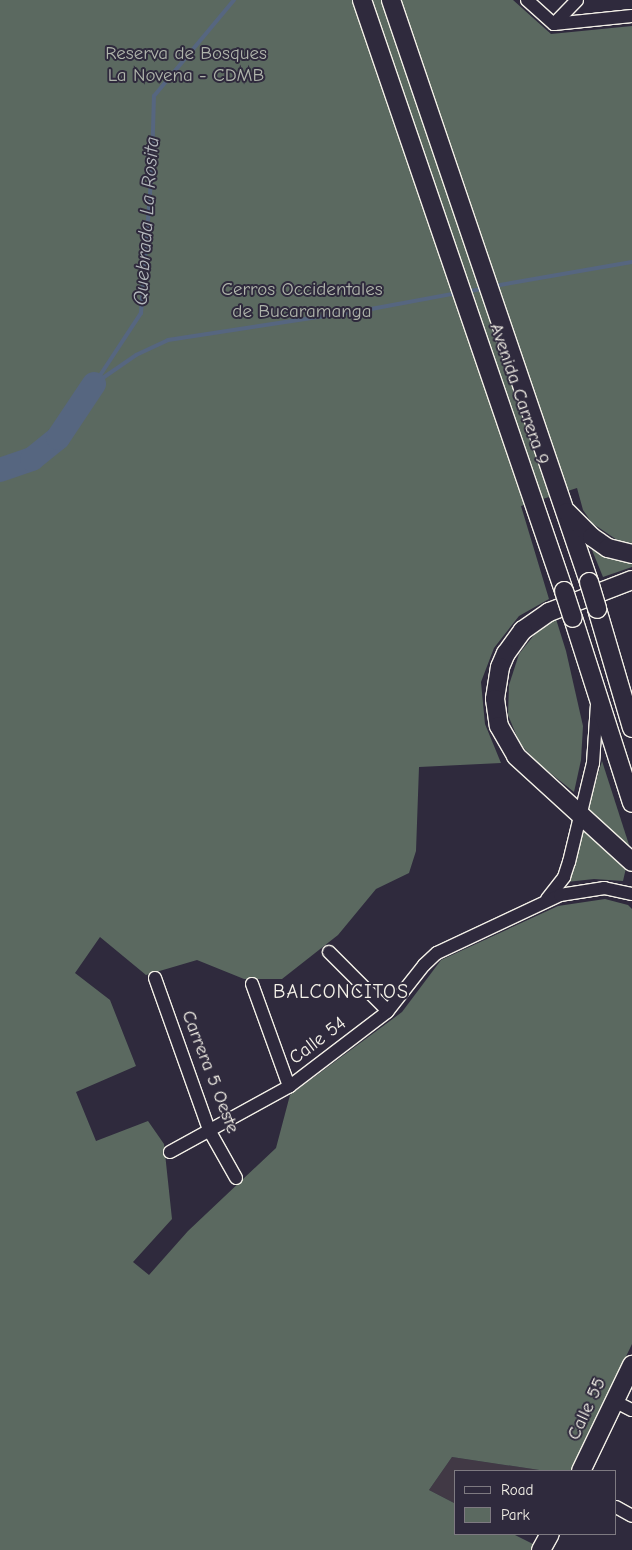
<!DOCTYPE html>
<style>
body{margin:0}
#map{position:relative;width:632px;height:1550px;overflow:hidden;background:#2f2a3d;font-family:"Comic Neue",sans-serif}
div>[style]{position:absolute}
.built>*{inset:0;background:#413945}
.green>*{inset:0;background:#5b6960}
.stream>*{height:4px;margin:-2px;padding:0 2px;transform-origin:2px;border-radius:2px;background:#566680}
.river>*{height:24px;margin:-12px;padding:0 12px;transform-origin:12px;border-radius:12px;background:#566680}
.roads{filter:drop-shadow(1px 0 #f4f1e8) drop-shadow(-1px 0 #f4f1e8) drop-shadow(0 1px #f4f1e8) drop-shadow(0 -1px #f4f1e8)}
.street>*{height:12px;margin:-6px;padding:0 6px;transform-origin:6px;border-radius:6px;background:#2f2a3d}
.secondary>*{height:18px;margin:-9px;padding:0 9px;transform-origin:9px;border-radius:9px;background:#2f2a3d}
.bridges{filter:drop-shadow(1px 0 #f4f1e8) drop-shadow(-1px 0 #f4f1e8) drop-shadow(0 1px #f4f1e8) drop-shadow(0 -1px #f4f1e8)}
.secondary-bridge>*{height:18px;margin:-9px;padding:0 9px;transform-origin:9px;border-radius:9px;background:#2f2a3d}
span{translate:-50% -50%;white-space:nowrap;text-align:center;line-height:1.15;-webkit-text-stroke:4px #2f2a3d;paint-order:stroke}
.park-label{font-size:19px;color:#afb4ab}
.street-label{font-size:19px;color:#f4f1e8}
.water-label{font-size:20px;color:#b5b9be;font-style:italic}
.neighbourhood-label{font-size:20px;color:#f4f1e8;letter-spacing:1px}
.legend{position:absolute;left:454px;top:1470px;width:162px;height:65px;box-sizing:border-box;background:#2f2a3d;border:1px solid #7e7a81;margin:0;padding:6px 9px;list-style:none;font-size:15px;color:#f4f1e8}
.legend li{display:flex;align-items:center;gap:10px;height:25px}
.legend b{width:25px;border:1px solid #7e7a81}
</style>
<div id="map">
<div class="built">
<i style="clip-path:polygon(452px 1457px,546px 1471px,456px 1471px,456px 1504px,429px 1490px)"></i>
</div>
<div class="green">
<i style="clip-path:polygon(0 0,513px 0,551px 34px,632px 26px,632px 543px,620px 542px,592px 523px,583px 510px,577px 488px,521px 506px,549px 599px,519px 616px,494px 648px,481px 682px,485px 724px,501px 763px,419px 767px,416px 851px,409px 873px,376px 889px,338px 935px,282px 979px,244px 979px,197px 960px,146px 975px,100px 937px,75px 973px,110px 1000px,136px 1066px,76px 1092px,96px 1141px,148px 1121px,164px 1144px,172px 1219px,133px 1262px,149px 1275px,188px 1231px,276px 1148px,290px 1095px,402px 1012px,441px 960px,558px 906px,605px 899px,628px 905px,632px 909px,632px 1344px,571px 1471px,546px 1471px,452px 1457px,429px 1490px,456px 1504px,456px 1534px,513px 1534px,535px 1545px,533px 1550px,0 1550px)"></i>
<i style="clip-path:polygon(592px 550px,632px 561px,632px 567px,603px 577px)"></i>
<i style="clip-path:polygon(556px 619px,566px 651px,583px 726px,581px 760px,574px 792px,539px 764px,520px 744px,508px 715px,509px 685px,519px 654px,538px 630px)"></i>
<i style="clip-path:polygon(602px 761px,631px 851px,587px 811px)"></i>
<i style="clip-path:polygon(583px 831px,626px 868px,623px 881px,594px 879px,567px 882px)"></i>
</div>
<div class="stream">
<i style="left:494px;top:286px;width:140px;rotate:-9.9deg"></i>
<i style="left:467px;top:292px;width:17px;rotate:-13deg"></i>
<i style="left:95px;top:383px;width:84px;rotate:-56.7deg"></i>
<i style="left:141px;top:313px;width:147px;rotate:-85.7deg"></i>
<i style="left:152px;top:166px;width:70px;rotate:-88.4deg"></i>
<i style="left:154px;top:96px;width:125px;rotate:-50.2deg"></i>
<i style="left:94px;top:384px;width:51px;rotate:-34.6deg"></i>
<i style="left:136px;top:355px;width:35px;rotate:-25deg"></i>
<i style="left:168px;top:340px;width:205px;rotate:-8.7deg"></i>
<i style="left:371px;top:309px;width:87px;rotate:-10.5deg"></i>
</div>
<div class="river">
<i style="left:0;top:470px;width:34px;rotate:-19deg"></i>
<i style="left:32px;top:459px;width:33px;rotate:-39deg"></i>
<i style="left:58px;top:438px;width:65px;rotate:-56.3deg"></i>
</div>
<div class="roads">
<div class="street">
<i style="left:527px;top:0;width:36px;rotate:42deg"></i>
<i style="left:554px;top:24px;width:78px;rotate:-5.9deg"></i>
<i style="left:554px;top:24px;width:33px;rotate:-46deg"></i>
<i style="left:547px;top:899px;width:28px;rotate:-52deg"></i>
<i style="left:564px;top:877px;width:16px;rotate:-72deg"></i>
<i style="left:569px;top:862px;width:102px;rotate:-76.4deg"></i>
<i style="left:593px;top:763px;width:59px;rotate:-86.1deg"></i>
<i style="left:329px;top:952px;width:83px;rotate:45deg"></i>
<i style="left:155px;top:978px;width:161px;rotate:70.4deg"></i>
<i style="left:209px;top:1130px;width:55px;rotate:60.6deg"></i>
<i style="left:252px;top:984px;width:109px;rotate:70.1deg"></i>
<i style="left:170px;top:1152px;width:137px;rotate:-28.8deg"></i>
<i style="left:290px;top:1086px;width:122px;rotate:-37.3deg"></i>
<i style="left:387px;top:1012px;width:60px;rotate:-51.8deg"></i>
<i style="left:424px;top:965px;width:18px;rotate:-43deg"></i>
<i style="left:437px;top:953px;width:136px;rotate:-25.2deg"></i>
<i style="left:560px;top:895px;width:45px;rotate:-9deg"></i>
<i style="left:604px;top:888px;width:29px;rotate:12deg"></i>
<i style="left:614px;top:1401px;width:20px;rotate:27deg"></i>
<i style="left:616px;top:1507px;width:18px;rotate:29deg"></i>
</div>
<div class="secondary">
<i style="left:362px;top:0;width:625px;rotate:71.13deg"></i>
<i style="left:391px;top:0;width:615px;rotate:71.21deg"></i>
<i style="left:567px;top:512px;width:35px;rotate:45deg"></i>
<i style="left:592px;top:537px;width:19px;rotate:35deg"></i>
<i style="left:608px;top:548px;width:25px;rotate:14deg"></i>
<i style="left:632px;top:580px;width:89px;rotate:158.9deg"></i>
<i style="left:549px;top:612px;width:32px;rotate:145deg"></i>
<i style="left:523px;top:630px;width:29px;rotate:126deg"></i>
<i style="left:506px;top:653px;width:15px;rotate:113deg"></i>
<i style="left:500px;top:667px;width:32px;rotate:99deg"></i>
<i style="left:495px;top:699px;width:27px;rotate:82deg"></i>
<i style="left:499px;top:726px;width:34px;rotate:60deg"></i>
<i style="left:516px;top:756px;width:157px;rotate:42.4deg"></i>
<i style="left:597px;top:609px;width:124px;rotate:73.6deg"></i>
<i style="left:573px;top:618px;width:194px;rotate:72.3deg"></i>
<i style="left:581px;top:1471px;width:118px;rotate:-64.3deg"></i>
<i style="left:541px;top:1550px;width:18px;rotate:-61deg"></i>
</div>
</div>
<div class="bridges">
<div class="secondary-bridge">
<i style="left:589px;top:582px;width:28px;rotate:73deg"></i>
<i style="left:564px;top:591px;width:28px;rotate:72deg"></i>
</div>
</div>
<div class="park-label">
<span style="left:186px;top:65px">Reserva de Bosques<br>La Novena - CDMB</span>
<span style="left:302px;top:301px">Cerros Occidentales<br>de Bucaramanga</span>
</div>
<div class="street-label">
<span style="left:519px;top:394px;rotate:71deg">Avenida Carrera 9</span>
<span style="left:318px;top:1041px;rotate:-37deg">Calle 54</span>
<span style="left:210px;top:1072px;rotate:69deg">Carrera 5 Oeste</span>
<span style="left:587px;top:1409px;rotate:-65deg">Calle 55</span>
</div>
<div class="water-label">
<span style="left:146px;top:221px;rotate:-86deg">Quebrada La Rosita</span>
</div>
<div class="neighbourhood-label">
<span style="left:341px;top:991px">BALCONCITOS</span>
</div>
<ul class="legend">
<li><b style="height:6px;background:#2f2a3d"></b>Road</li>
<li><b style="height:14px;background:#5b6960"></b>Park</li>
</ul>
</div>
